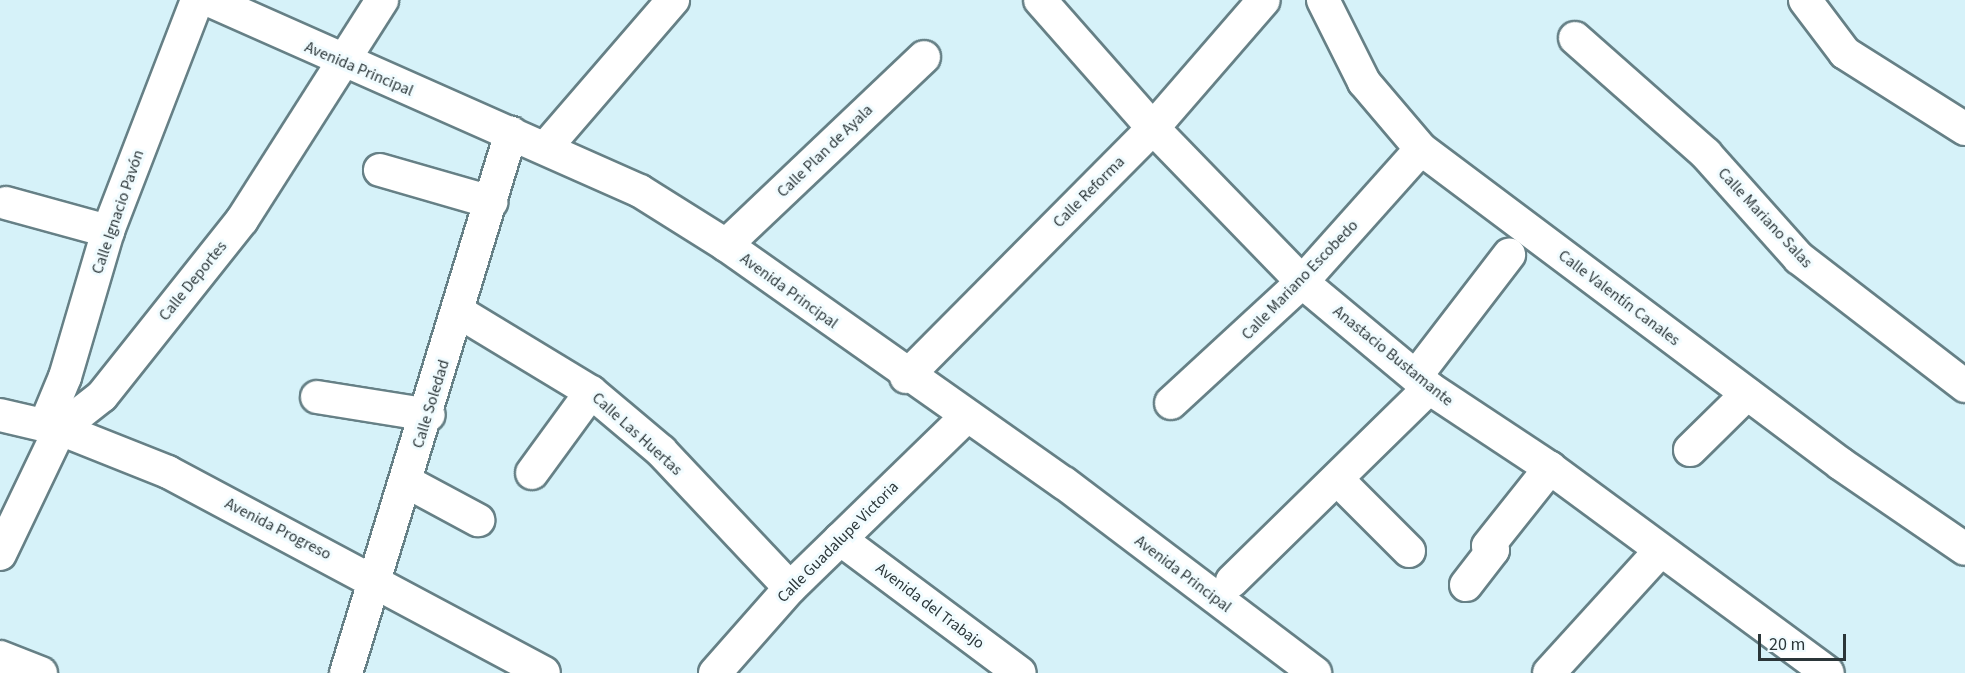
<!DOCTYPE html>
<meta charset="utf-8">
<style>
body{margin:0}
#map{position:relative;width:1965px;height:673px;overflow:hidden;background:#d6f2f9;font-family:"Source Sans 3",sans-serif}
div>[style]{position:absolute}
.roads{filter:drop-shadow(2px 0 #668086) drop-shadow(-2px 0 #668086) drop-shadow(0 2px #668086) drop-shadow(0 -2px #668086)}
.minor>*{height:32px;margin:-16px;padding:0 16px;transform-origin:16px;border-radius:16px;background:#fff}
span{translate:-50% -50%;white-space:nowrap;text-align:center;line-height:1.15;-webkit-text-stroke:6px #f1fcff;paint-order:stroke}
.street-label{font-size:16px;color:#2b3639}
.scale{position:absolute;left:1758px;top:634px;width:88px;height:27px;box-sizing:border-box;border:3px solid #2b3639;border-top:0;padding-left:8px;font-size:18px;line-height:21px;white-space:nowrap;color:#2b3639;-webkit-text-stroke:4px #f1fcff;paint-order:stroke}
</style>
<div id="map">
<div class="roads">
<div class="minor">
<i style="left:209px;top:0;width:471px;rotate:23.9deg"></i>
<i style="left:640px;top:191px;width:102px;rotate:32.1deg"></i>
<i style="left:726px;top:245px;width:413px;rotate:35.2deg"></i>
<i style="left:1064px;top:483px;width:315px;rotate:37.1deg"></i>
<i style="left:1040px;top:0;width:171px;rotate:48.6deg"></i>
<i style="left:1153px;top:128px;width:214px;rotate:45.9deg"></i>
<i style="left:1302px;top:282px;width:165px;rotate:39.8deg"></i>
<i style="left:1429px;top:388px;width:145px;rotate:33.5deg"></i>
<i style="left:1550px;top:468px;width:345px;rotate:36.4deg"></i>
<i style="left:1323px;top:0;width:92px;rotate:63.4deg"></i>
<i style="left:1364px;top:82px;width:88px;rotate:49.6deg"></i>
<i style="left:1421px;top:149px;width:525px;rotate:36.87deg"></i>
<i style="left:1841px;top:464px;width:150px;rotate:34.4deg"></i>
<i style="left:1805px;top:0;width:66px;rotate:53deg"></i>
<i style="left:1845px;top:53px;width:142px;rotate:32.3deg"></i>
<i style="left:1575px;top:38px;width:175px;rotate:41.5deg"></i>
<i style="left:1706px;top:154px;width:140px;rotate:48.2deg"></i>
<i style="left:1799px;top:258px;width:210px;rotate:37.6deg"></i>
<i style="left:547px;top:146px;width:193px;rotate:-49.2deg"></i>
<i style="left:380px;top:170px;width:116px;rotate:16.1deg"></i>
<i style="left:6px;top:203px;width:106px;rotate:15.4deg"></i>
<i style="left:726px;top:245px;width:273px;rotate:-43.5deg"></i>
<i style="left:459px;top:312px;width:154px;rotate:31.2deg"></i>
<i style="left:591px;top:392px;width:92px;rotate:40.1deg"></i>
<i style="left:661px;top:451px;width:188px;rotate:46.7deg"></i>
<i style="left:1416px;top:376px;width:153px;rotate:-52.5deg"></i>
<i style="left:906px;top:377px;width:351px;rotate:-45.2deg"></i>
<i style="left:1153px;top:128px;width:169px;rotate:-49.1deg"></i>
<i style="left:317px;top:397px;width:113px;rotate:9.1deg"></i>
<i style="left:1171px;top:403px;width:178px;rotate:-42.7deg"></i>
<i style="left:1302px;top:282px;width:178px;rotate:-48.2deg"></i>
<i style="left:0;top:415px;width:62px;rotate:13.1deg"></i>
<i style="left:60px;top:429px;width:116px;rotate:21.7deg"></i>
<i style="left:168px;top:472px;width:426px;rotate:28.1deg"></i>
<i style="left:45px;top:425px;width:52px;rotate:-67.4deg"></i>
<i style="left:65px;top:377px;width:152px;rotate:-73.6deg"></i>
<i style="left:108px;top:231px;width:248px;rotate:-68.9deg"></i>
<i style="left:1690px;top:450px;width:80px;rotate:-44.5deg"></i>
<i style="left:532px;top:473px;width:100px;rotate:-53.9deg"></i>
<i style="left:1339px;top:481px;width:99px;rotate:45deg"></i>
<i style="left:407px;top:482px;width:81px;rotate:28.2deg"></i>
<i style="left:840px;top:539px;width:224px;rotate:36.7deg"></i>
<i style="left:0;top:554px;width:139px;rotate:-64.4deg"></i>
<i style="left:60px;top:429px;width:53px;rotate:-38.2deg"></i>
<i style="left:102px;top:396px;width:225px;rotate:-51.5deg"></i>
<i style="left:242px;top:220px;width:261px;rotate:-57.5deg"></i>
<i style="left:1232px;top:581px;width:276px;rotate:-44.4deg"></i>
<i style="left:1466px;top:585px;width:44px;rotate:-52.4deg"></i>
<i style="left:1493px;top:550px;width:6px;rotate:-141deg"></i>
<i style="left:1488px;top:546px;width:100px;rotate:-51.5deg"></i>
<i style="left:0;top:657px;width:44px;rotate:21.3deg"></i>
<i style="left:346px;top:673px;width:565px;rotate:-73.01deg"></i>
<i style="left:715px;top:673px;width:113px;rotate:-48.6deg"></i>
<i style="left:790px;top:588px;width:245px;rotate:-44.2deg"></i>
<i style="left:1549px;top:673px;width:164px;rotate:-47.7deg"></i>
</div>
</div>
<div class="street-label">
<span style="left:359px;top:69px;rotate:23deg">Avenida Principal</span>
<span style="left:825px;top:151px;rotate:-44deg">Calle Plan de Ayala</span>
<span style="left:1089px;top:192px;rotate:-45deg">Calle Reforma</span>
<span style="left:118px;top:212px;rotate:-71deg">Calle Ignacio Pavón</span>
<span style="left:1765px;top:218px;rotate:47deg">Calle Mariano Salas</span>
<span style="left:1300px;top:280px;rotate:-46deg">Calle Mariano Escobedo</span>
<span style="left:193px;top:281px;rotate:-51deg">Calle Deportes</span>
<span style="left:789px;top:291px;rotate:36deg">Avenida Principal</span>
<span style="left:1619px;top:298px;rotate:37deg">Calle Valentín Canales</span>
<span style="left:1393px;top:356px;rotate:39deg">Anastacio Bustamante</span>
<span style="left:431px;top:404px;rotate:-73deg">Calle Soledad</span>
<span style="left:637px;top:434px;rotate:42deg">Calle Las Huertas</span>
<span style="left:278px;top:529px;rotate:27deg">Avenida Progreso</span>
<span style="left:838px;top:542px;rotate:-45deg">Calle Guadalupe Victoria</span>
<span style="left:1183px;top:574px;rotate:37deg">Avenida Principal</span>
<span style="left:930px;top:606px;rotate:37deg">Avenida del Trabajo</span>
</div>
<div class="scale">20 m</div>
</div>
